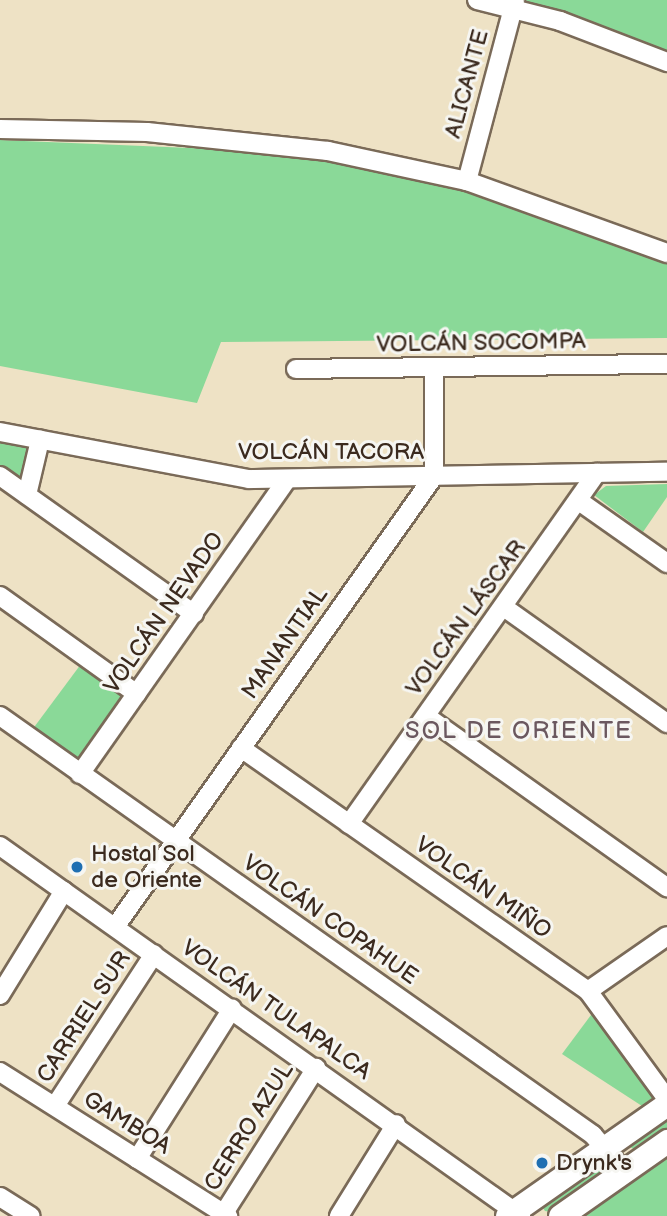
<!DOCTYPE html>
<meta charset="utf-8">
<style>
body{margin:0}
#map{position:relative;width:667px;height:1216px;overflow:hidden;background:#eee2c5;font-family:"Balsamiq Sans",sans-serif}
div>[style]{position:absolute}
.green>*{inset:0;background:#8ad998}
.roads{filter:drop-shadow(2px 0 #7a6a58) drop-shadow(-2px 0 #7a6a58) drop-shadow(0 2px #7a6a58) drop-shadow(0 -2px #7a6a58)}
.minor>*{height:18px;margin:-9px;padding:0 9px;transform-origin:9px;border-radius:9px;background:#fff}
.major>*{height:23px;margin:-11.5px;padding:0 11.5px;transform-origin:11.5px;border-radius:11.5px;background:#fff}
.dots>*{width:19px;height:19px;translate:-50% -50%;box-sizing:border-box;border:4px solid #f6f6f2;border-radius:50%}
span{translate:-50% -50%;white-space:nowrap;text-align:center;line-height:1.15;-webkit-text-stroke:6px #f6f6f2;paint-order:stroke}
.street-label{font-size:23px;color:#3b2a1e}
.poi-label{font-size:23px;color:#3b2a1e}
.left{translate:0 -50%;text-align:left}
.neighbourhood-label{font-size:24px;color:#6b585f;letter-spacing:2px}
</style>
<div id="map">
<div class="green">
<i style="clip-path:polygon(526px 0,667px 0,667px 51px,530px 5px)"></i>
<i style="clip-path:polygon(0 140px,285px 152px,453px 186px,667px 264px,667px 338px,221px 342px,197px 403px,0 366px)"></i>
<i style="clip-path:polygon(0 438px,32px 445px,21px 483px,0 469px)"></i>
<i style="clip-path:polygon(667px 484px,667px 497px,643px 532px,594px 495px,606px 486px)"></i>
<i style="clip-path:polygon(81px 664px,124px 696px,78px 758px,32px 730px)"></i>
<i style="clip-path:polygon(591px 1015px,596px 1016px,655px 1096px,642px 1106px,562px 1054px)"></i>
<i style="clip-path:polygon(667px 1120px,667px 1131px,637px 1151px,630px 1147px)"></i>
<i style="clip-path:polygon(667px 1151px,667px 1216px,575px 1216px)"></i>
<i style="clip-path:polygon(601px 1159px,612px 1168px,551px 1212px,545px 1211px,541px 1205px)"></i>
</div>
<div class="roads">
<div class="minor">
<i style="left:477px;top:0;width:86px;rotate:14.2deg"></i>
<i style="left:560px;top:21px;width:115px;rotate:21deg"></i>
<i style="left:0;top:129px;width:147px;rotate:1.2deg"></i>
<i style="left:147px;top:132px;width:182px;rotate:6deg"></i>
<i style="left:328px;top:151px;width:142px;rotate:12.2deg"></i>
<i style="left:467px;top:181px;width:213px;rotate:19.8deg"></i>
<i style="left:467px;top:181px;width:187px;rotate:-75.1deg"></i>
<i style="left:296px;top:369px;width:371px;rotate:-0.8deg"></i>
<i style="left:0;top:432px;width:253px;rotate:10.7deg"></i>
<i style="left:249px;top:479px;width:418px;rotate:-1deg"></i>
<i style="left:0;top:476px;width:238px;rotate:35.4deg"></i>
<i style="left:27px;top:495px;width:57px;rotate:-76.7deg"></i>
<i style="left:579px;top:501px;width:108px;rotate:35.2deg"></i>
<i style="left:0;top:596px;width:168px;rotate:35.6deg"></i>
<i style="left:505px;top:608px;width:199px;rotate:35.4deg"></i>
<i style="left:0;top:716px;width:726px;rotate:35.24deg"></i>
<i style="left:593px;top:1135px;width:48px;rotate:50deg"></i>
<i style="left:426px;top:716px;width:296px;rotate:35.4deg"></i>
<i style="left:241px;top:748px;width:424px;rotate:35deg"></i>
<i style="left:588px;top:991px;width:134px;rotate:53.8deg"></i>
<i style="left:80px;top:774px;width:360px;rotate:-54.9deg"></i>
<i style="left:349px;top:824px;width:430px;rotate:-54.8deg"></i>
<i style="left:0;top:846px;width:639px;rotate:35.38deg"></i>
<i style="left:115px;top:927px;width:552px;rotate:-54.73deg"></i>
<i style="left:434px;top:476px;width:107px;rotate:-90deg"></i>
<i style="left:588px;top:991px;width:96px;rotate:-34.8deg"></i>
<i style="left:0;top:995px;width:122px;rotate:-58.4deg"></i>
<i style="left:0;top:1072px;width:270px;rotate:32.3deg"></i>
<i style="left:55px;top:1106px;width:181px;rotate:-56.9deg"></i>
<i style="left:137px;top:1159px;width:178px;rotate:-57.7deg"></i>
<i style="left:0;top:1197px;width:36px;rotate:32deg"></i>
<i style="left:224px;top:1213px;width:172px;rotate:-57.6deg"></i>
<i style="left:339px;top:1216px;width:108px;rotate:-58.2deg"></i>
</div>
<div class="major">
<i style="left:507px;top:1216px;width:195px;rotate:-35deg"></i>
<i style="left:560px;top:1216px;width:131px;rotate:-35deg"></i>
</div>
</div>
<div class="dots">
<i style="left:77px;top:867px;background:#1f6fb2"></i>
<i style="left:542px;top:1163px;background:#1f6fb2"></i>
</div>
<div class="street-label">
<span style="left:467px;top:84px;rotate:-75deg">ALICANTE</span>
<span style="left:481px;top:343px;rotate:-1deg">VOLCÁN SOCOMPA</span>
<span style="left:331px;top:452px">VOLCÁN TACORA</span>
<span style="left:164px;top:613px;rotate:-55deg">VOLCÁN NEVADO</span>
<span style="left:466px;top:618px;rotate:-54deg">VOLCÁN LÁSCAR</span>
<span style="left:285px;top:643px;rotate:-55deg">MANANTIAL</span>
<span style="left:483px;top:888px;rotate:35deg">VOLCÁN MIÑO</span>
<span style="left:330px;top:920px;rotate:35deg">VOLCÁN COPAHUE</span>
<span style="left:276px;top:1010px;rotate:35deg">VOLCÁN TULAPALCA</span>
<span style="left:84px;top:1017px;rotate:-57deg">CARRIEL SUR</span>
<span style="left:127px;top:1123px;rotate:32deg">GAMBOA</span>
<span style="left:249px;top:1127px;rotate:-58deg">CERRO AZUL</span>
</div>
<div class="poi-label">
<span class="left" style="left:91px;top:867px">Hostal Sol<br>de Oriente</span>
<span class="left" style="left:556px;top:1163px">Drynk's</span>
</div>
<div class="neighbourhood-label">
<span style="left:519px;top:731px">SOL DE ORIENTE</span>
</div>
</div>
